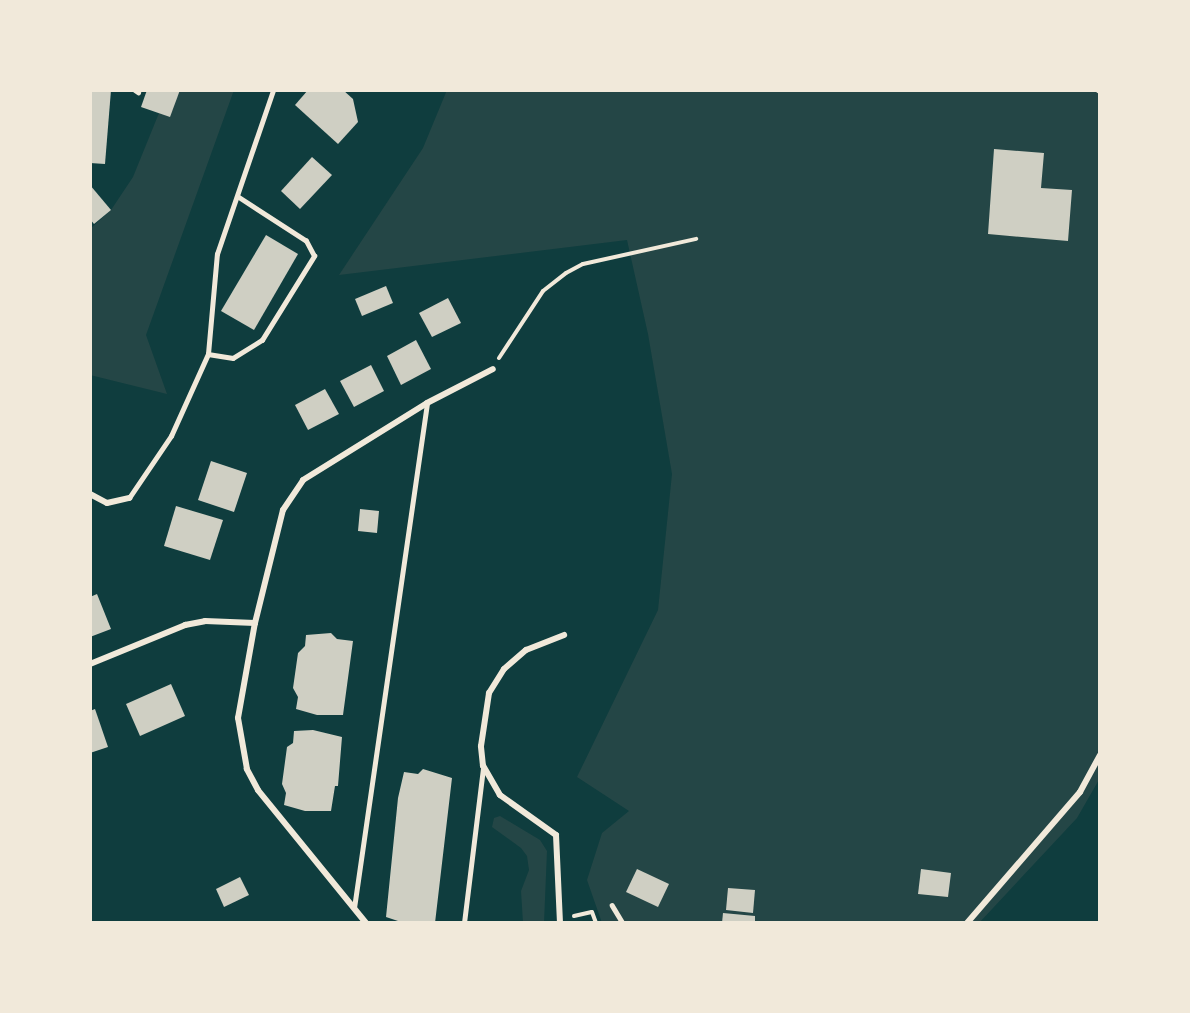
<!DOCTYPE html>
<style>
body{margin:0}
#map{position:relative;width:1190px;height:1013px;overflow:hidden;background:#0f3d3e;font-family:"Exo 2",sans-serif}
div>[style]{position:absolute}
.green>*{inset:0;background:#244646}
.building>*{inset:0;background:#cfcfc3}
.path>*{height:4px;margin:-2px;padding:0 2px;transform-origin:2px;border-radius:2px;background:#f1e9da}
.service>*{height:4.5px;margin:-2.25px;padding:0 2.25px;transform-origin:2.25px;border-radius:2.25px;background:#f1e9da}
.minor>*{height:6px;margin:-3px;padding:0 3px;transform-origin:3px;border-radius:3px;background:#f1e9da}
span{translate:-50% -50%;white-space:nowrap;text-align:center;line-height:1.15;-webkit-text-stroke:5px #f1e9da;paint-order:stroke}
.frame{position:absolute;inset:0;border:92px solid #f1e9da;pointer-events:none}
</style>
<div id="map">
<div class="green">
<i style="clip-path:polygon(154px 90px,234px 90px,146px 335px,167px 394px,90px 375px,90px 229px,111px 210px,133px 177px,159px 113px)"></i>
<i style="clip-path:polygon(447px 90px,1100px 90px,1100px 778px,1077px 818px,979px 923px,602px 923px,587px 880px,602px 833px,629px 811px,577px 777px,658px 610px,672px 474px,648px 334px,627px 240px,339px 275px,423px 148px)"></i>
<i style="clip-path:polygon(500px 816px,540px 840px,547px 851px,544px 923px,523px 923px,521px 891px,529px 870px,527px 856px,521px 848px,492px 827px,494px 818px)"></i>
</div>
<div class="building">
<i style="clip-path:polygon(90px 90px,111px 90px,105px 164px,90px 163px)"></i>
<i style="clip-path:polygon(147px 90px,180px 90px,170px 117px,141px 107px)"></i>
<i style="clip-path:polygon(308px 90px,343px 90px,353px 99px,358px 122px,338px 144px,295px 105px)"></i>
<i style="clip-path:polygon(994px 149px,1044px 153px,1041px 188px,1072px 190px,1068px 241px,988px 234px)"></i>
<i style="clip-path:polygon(312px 157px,332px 175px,300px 209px,281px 191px)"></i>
<i style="clip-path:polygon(90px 185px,111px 210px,94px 224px,90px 219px)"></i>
<i style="clip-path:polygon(266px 235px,298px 254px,254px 330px,221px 311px)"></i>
<i style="clip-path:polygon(386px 286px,393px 303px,362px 316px,355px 299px)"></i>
<i style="clip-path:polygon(448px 298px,461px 323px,432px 337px,419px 313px)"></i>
<i style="clip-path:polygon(416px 340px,431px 369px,401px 385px,387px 356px)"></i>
<i style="clip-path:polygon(371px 365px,384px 391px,354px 407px,340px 381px)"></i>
<i style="clip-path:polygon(325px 389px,339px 414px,308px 430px,295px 405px)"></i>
<i style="clip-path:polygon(211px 461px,247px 473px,234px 512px,198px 500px)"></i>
<i style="clip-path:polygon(176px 506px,223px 520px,210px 560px,164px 546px)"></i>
<i style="clip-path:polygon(360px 509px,379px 511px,377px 533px,358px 531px)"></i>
<i style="clip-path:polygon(97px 594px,111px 629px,90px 637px,90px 597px)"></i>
<i style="clip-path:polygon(331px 633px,337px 639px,353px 641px,343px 715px,317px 715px,296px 709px,298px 697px,293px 688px,298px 653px,305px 646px,306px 635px)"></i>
<i style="clip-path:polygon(171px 684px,185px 716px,140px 736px,126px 704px)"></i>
<i style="clip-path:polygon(95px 709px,108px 747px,90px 753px,90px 711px)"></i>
<i style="clip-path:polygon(313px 730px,342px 737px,338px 786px,335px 786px,331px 811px,305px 811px,284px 805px,286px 793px,282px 784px,287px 747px,293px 743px,294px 731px)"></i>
<i style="clip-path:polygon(423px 769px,452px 778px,435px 923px,404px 923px,386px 917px,398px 798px,404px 772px,418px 774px)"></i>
<i style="clip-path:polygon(637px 869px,669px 884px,658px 907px,626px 892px)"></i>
<i style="clip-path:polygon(921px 869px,951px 873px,948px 897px,918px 894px)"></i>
<i style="clip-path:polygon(240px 877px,249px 895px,224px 907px,216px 889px)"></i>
<i style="clip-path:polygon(728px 888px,755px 890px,753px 913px,726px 910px)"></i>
<i style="clip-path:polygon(723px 913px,755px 916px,755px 923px,722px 923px)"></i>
</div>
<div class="path">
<i style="left:499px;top:358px;width:80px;rotate:-56.7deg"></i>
<i style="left:543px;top:291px;width:29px;rotate:-38deg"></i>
<i style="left:566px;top:273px;width:19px;rotate:-28deg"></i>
<i style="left:583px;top:264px;width:116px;rotate:-12.5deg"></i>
<i style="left:574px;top:916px;width:18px;rotate:-13deg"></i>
<i style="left:592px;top:912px;width:12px;rotate:70deg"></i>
</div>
<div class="service">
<i style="left:135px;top:90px;width:4px;rotate:34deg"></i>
<i style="left:1098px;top:90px;width:2px;rotate:27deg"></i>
<i style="left:208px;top:354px;width:25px;rotate:9deg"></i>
<i style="left:233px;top:358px;width:34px;rotate:-32deg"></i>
<i style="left:262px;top:340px;width:99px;rotate:-58.2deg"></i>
<i style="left:314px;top:256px;width:17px;rotate:-118deg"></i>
<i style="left:306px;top:241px;width:81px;rotate:-147.1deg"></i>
<i style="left:129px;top:498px;width:75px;rotate:-55.9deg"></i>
<i style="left:171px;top:436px;width:90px;rotate:-65.7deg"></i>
<i style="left:208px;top:354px;width:100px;rotate:-84.9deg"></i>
<i style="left:217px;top:254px;width:173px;rotate:-71.1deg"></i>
<i style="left:612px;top:905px;width:21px;rotate:59deg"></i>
<i style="left:354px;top:908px;width:510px;rotate:-81.77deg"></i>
<i style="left:464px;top:923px;width:156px;rotate:-83deg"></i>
</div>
<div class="minor">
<i style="left:90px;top:494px;width:19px;rotate:28deg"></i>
<i style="left:107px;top:503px;width:23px;rotate:-13deg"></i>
<i style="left:90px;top:664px;width:103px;rotate:-22.3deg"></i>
<i style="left:185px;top:625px;width:20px;rotate:-11deg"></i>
<i style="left:205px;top:621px;width:50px;rotate:2.3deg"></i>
<i style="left:366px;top:923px;width:171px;rotate:-129.1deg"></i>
<i style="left:258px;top:790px;width:24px;rotate:-118deg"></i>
<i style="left:247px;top:769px;width:52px;rotate:-100deg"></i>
<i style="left:238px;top:718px;width:97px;rotate:-79.9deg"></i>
<i style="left:255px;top:623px;width:116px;rotate:-76.1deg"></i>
<i style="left:283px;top:510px;width:36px;rotate:-56deg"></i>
<i style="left:303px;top:480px;width:146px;rotate:-31.8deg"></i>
<i style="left:427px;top:403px;width:74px;rotate:-27.3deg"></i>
<i style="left:560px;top:923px;width:88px;rotate:-92.6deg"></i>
<i style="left:556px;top:835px;width:69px;rotate:-144.5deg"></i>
<i style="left:500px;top:795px;width:34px;rotate:-120deg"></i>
<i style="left:483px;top:766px;width:20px;rotate:-96deg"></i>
<i style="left:481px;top:746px;width:54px;rotate:-81.4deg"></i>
<i style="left:489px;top:693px;width:28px;rotate:-58deg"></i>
<i style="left:504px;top:669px;width:29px;rotate:-41deg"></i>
<i style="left:526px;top:650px;width:41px;rotate:-21.5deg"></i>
<i style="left:967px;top:923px;width:173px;rotate:-49.2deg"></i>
<i style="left:1080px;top:792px;width:42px;rotate:-61.6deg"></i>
</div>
<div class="frame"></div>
</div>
